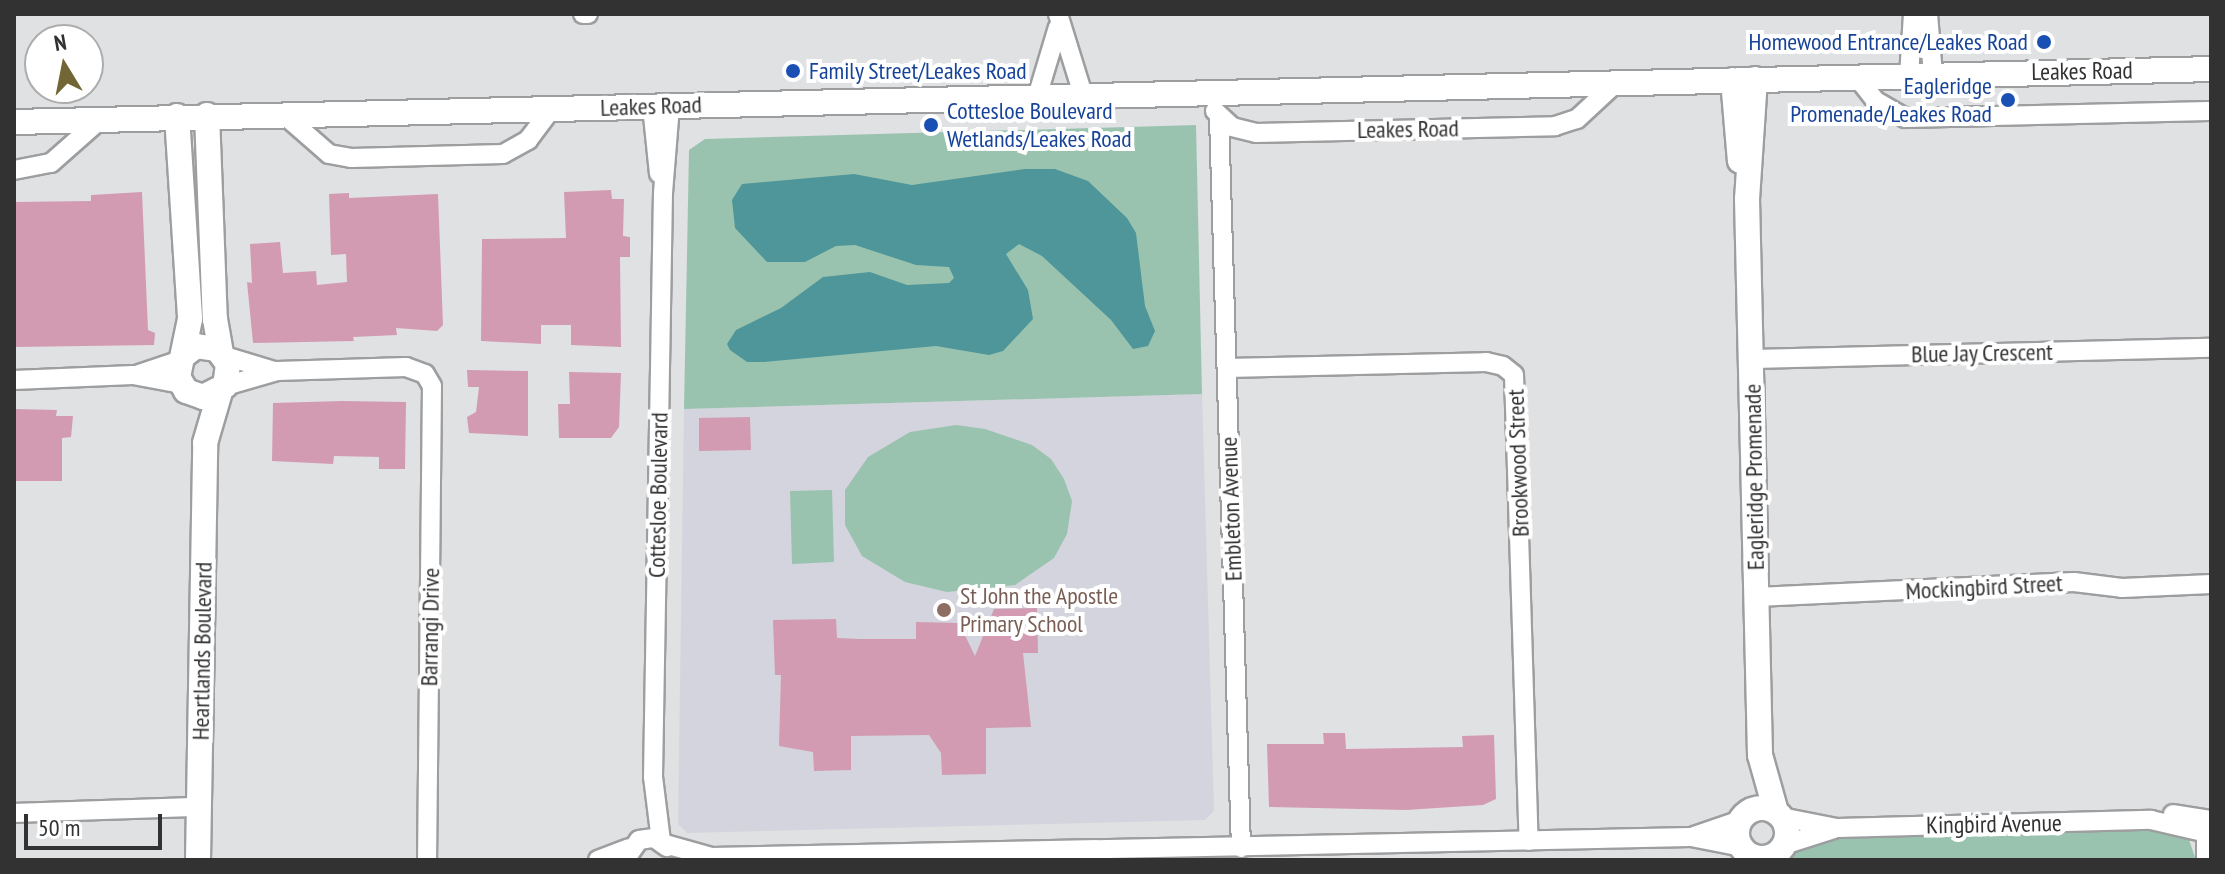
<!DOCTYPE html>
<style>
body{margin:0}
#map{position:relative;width:2225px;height:874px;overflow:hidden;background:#e0e1e3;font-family:"PT Sans Narrow",sans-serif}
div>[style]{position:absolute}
.built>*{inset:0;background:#d3d4dd}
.green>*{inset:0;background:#9ac3af}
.water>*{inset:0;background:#4e9699}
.building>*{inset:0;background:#d29bb1}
.roads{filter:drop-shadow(2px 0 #9d9ea0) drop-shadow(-2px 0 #9d9ea0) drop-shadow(0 2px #9d9ea0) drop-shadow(0 -2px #9d9ea0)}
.street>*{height:18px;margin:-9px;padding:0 9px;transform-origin:9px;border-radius:9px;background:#fff}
.secondary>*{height:24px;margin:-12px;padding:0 12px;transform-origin:12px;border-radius:12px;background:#fff}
.secondary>.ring{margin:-12px;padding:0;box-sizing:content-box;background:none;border:24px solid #fff;border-radius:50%}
.dots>*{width:22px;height:22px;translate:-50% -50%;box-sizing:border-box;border:4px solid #fff;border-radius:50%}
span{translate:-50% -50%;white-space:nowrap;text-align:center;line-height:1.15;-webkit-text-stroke:8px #fff;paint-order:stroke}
.transit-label{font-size:24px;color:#164399}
.right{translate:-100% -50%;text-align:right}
.left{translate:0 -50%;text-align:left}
.street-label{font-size:24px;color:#323233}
.education-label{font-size:24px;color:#785e54}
.frame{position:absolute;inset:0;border:16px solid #323233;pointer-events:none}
.north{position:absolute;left:24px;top:24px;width:80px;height:80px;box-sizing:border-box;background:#fff;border:2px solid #adadad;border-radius:50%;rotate:350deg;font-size:22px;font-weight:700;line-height:32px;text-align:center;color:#323233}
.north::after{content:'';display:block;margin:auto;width:28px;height:36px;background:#726734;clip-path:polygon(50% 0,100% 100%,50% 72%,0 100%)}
.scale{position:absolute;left:24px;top:814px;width:138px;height:36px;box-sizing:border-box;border:4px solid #323233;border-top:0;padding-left:10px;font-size:24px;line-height:28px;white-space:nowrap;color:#323233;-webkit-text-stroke:6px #fff;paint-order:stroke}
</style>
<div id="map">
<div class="built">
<i style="clip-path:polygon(1202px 394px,1214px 811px,1205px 820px,687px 833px,678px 824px,684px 409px)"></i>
</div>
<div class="green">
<i style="clip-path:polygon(1196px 125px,1202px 394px,684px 409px,689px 150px,705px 139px)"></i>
<i style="clip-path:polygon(956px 425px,985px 429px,1032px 445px,1051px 459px,1064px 479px,1072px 501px,1067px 534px,1054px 558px,1015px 585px,947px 592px,905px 582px,862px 556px,845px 525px,845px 490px,868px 457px,910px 432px)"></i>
<i style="clip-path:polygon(832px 490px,834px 562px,792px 564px,790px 491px)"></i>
<i style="clip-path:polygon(2169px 830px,2188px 837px,2196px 860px,1787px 860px,1796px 848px,1826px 838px)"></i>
</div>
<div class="water">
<i style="clip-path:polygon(1025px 169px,1055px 169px,1088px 181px,1127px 218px,1136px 233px,1145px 306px,1155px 331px,1148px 346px,1133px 349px,1111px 320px,1042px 256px,1019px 244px,1006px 254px,1028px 290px,1033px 319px,1003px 351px,989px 355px,936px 346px,764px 362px,747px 362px,730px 350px,727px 344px,736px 330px,781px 308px,823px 277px,870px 272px,907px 285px,949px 283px,954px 278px,949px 267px,916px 265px,855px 245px,836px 246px,805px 262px,767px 262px,735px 228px,732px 200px,742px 184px,854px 174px,912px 185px)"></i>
</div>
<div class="building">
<i style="clip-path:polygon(611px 190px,612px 199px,624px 199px,623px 236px,630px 237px,630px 257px,620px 257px,621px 347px,571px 345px,571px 325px,541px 325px,541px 344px,481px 341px,482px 239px,566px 238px,564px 192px)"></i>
<i style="clip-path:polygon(142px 192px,148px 330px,155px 333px,154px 345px,14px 347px,14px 202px,91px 201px,91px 195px)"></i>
<i style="clip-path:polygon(349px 193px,349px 198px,438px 194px,443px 325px,437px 331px,396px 328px,397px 335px,353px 337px,354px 341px,253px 343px,247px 282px,252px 283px,250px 244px,280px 242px,283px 273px,316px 271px,317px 285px,347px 282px,346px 254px,331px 255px,329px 194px)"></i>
<i style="clip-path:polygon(467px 370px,528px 371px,528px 436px,469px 433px,467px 417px,476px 412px,479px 387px,468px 387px)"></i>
<i style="clip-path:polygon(569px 372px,621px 373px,619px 427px,611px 438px,559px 438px,558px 404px,570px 404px)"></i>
<i style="clip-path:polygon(342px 401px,406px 402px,405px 469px,379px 469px,379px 457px,334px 456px,333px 464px,272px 461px,273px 403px)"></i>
<i style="clip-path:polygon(14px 409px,57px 410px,56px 416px,73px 416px,71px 437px,62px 438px,62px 481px,16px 481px)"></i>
<i style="clip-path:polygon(750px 417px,751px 450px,699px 451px,699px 418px)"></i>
<i style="clip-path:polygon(1037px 608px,1038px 653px,1023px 653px,1031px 727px,986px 728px,986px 774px,942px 775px,941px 753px,929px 735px,851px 736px,851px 770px,814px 771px,813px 752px,779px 746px,781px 675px,775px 675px,773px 620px,836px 619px,837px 638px,859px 639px,916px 639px,916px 622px,959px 623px,975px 656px,994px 609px)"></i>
<i style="clip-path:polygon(1323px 733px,1345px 733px,1346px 749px,1463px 747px,1462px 736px,1494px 735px,1496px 799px,1483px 805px,1406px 810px,1269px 807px,1267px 744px,1324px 744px)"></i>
</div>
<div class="roads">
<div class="street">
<i style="left:583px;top:14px;width:5px"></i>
<i style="left:1058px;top:14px;width:85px;rotate:72.8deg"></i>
<i style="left:1928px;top:14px;width:61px;rotate:85.3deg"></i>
<i style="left:1909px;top:76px;width:62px;rotate:-86.3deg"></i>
<i style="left:1857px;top:77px;width:31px;rotate:52deg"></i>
<i style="left:1876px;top:101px;width:34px;rotate:30deg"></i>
<i style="left:1905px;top:118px;width:306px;rotate:-1.3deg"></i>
<i style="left:1037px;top:97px;width:73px;rotate:-73.3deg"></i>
<i style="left:652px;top:106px;width:68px;rotate:84.1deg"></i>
<i style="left:1215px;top:111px;width:23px;rotate:43deg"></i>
<i style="left:1232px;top:127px;width:25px;rotate:14deg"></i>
<i style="left:1256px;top:133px;width:299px;rotate:-1.3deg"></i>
<i style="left:1555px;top:126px;width:23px;rotate:-18deg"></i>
<i style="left:1577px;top:119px;width:54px;rotate:-42.8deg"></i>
<i style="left:282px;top:113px;width:62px;rotate:41.1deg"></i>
<i style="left:329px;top:154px;width:22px;rotate:10deg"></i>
<i style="left:351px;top:158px;width:152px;rotate:-1.5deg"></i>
<i style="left:503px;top:154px;width:29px;rotate:-29deg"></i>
<i style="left:528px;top:140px;width:40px;rotate:-53deg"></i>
<i style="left:1219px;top:116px;width:732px;rotate:88.28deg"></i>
<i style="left:14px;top:170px;width:38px;rotate:-11deg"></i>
<i style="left:51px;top:163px;width:68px;rotate:-41.4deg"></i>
<i style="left:225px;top:356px;width:51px;rotate:17deg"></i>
<i style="left:1752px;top:359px;width:459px;rotate:-1.4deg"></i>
<i style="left:1227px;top:368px;width:259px;rotate:-1.3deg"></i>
<i style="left:1486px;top:362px;width:17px;rotate:13deg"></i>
<i style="left:1503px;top:366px;width:14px;rotate:39deg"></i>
<i style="left:1514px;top:375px;width:466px;rotate:88.2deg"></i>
<i style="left:136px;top:375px;width:47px;rotate:-18.4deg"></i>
<i style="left:14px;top:380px;width:119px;rotate:-2.4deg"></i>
<i style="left:133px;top:375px;width:49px;rotate:10.6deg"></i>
<i style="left:225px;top:386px;width:54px;rotate:-16.1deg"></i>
<i style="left:277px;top:371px;width:129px;rotate:-1.8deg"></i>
<i style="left:406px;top:367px;width:20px;rotate:20deg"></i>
<i style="left:425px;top:374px;width:14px;rotate:60deg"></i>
<i style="left:432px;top:386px;width:474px;rotate:90.6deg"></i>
<i style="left:1757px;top:597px;width:317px;rotate:-2.7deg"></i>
<i style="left:2074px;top:582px;width:48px;rotate:7.1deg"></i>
<i style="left:2122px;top:588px;width:89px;rotate:-2.6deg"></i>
<i style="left:14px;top:813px;width:185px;rotate:-1.9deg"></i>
<i style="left:2173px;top:814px;width:38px;rotate:9deg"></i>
<i style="left:1781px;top:817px;width:57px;rotate:11.1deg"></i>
<i style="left:1837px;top:828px;width:314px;rotate:-1.5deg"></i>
<i style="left:2151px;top:820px;width:62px;rotate:13.1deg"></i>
<i style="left:2206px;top:823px;width:37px;rotate:90deg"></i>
<i style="left:1694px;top:836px;width:50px;rotate:-18.8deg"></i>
<i style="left:661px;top:841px;width:64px;rotate:-97.1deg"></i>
<i style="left:653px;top:777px;width:584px;rotate:-89.02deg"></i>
<i style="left:663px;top:193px;width:87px;rotate:-85.4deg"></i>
<i style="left:665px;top:844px;width:49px;rotate:15.5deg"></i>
<i style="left:712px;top:857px;width:979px;rotate:-1.17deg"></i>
<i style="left:1691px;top:837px;width:52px;rotate:11.1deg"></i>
<i style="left:1784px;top:845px;width:52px;rotate:-17.7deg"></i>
<i style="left:598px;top:860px;width:33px;rotate:-21deg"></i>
<i style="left:625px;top:860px;width:24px;rotate:-55deg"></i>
<i style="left:639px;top:840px;width:15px;rotate:-8deg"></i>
<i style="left:654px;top:838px;width:16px;rotate:35deg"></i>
</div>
<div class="secondary">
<i style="left:1755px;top:79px;width:120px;rotate:93.8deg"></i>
<i style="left:1747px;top:199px;width:556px;rotate:88.66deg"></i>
<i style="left:1760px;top:755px;width:59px;rotate:74.3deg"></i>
<i style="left:1733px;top:80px;width:81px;rotate:85.1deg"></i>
<i style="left:207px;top:115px;width:204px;rotate:87.8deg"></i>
<i style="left:215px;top:319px;width:35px;rotate:80deg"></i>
<i style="left:177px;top:116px;width:203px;rotate:86.3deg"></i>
<i style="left:190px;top:319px;width:59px;rotate:101.7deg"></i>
<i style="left:178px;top:377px;width:16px;rotate:60deg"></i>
<i style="left:186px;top:391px;width:18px;rotate:19deg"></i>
<i style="left:203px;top:397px;width:25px;rotate:-27deg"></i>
<i style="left:225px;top:386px;width:22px;rotate:-82deg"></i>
<i style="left:228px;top:364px;width:19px;rotate:-126deg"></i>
<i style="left:217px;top:349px;width:21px;rotate:-172deg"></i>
<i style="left:196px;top:346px;width:16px;rotate:142deg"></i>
<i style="left:14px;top:122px;width:2198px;rotate:-1.38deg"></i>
<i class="ring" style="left:1737px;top:808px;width:26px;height:26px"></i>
<i style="left:198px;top:860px;width:417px;rotate:-89deg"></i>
<i style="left:205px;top:443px;width:53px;rotate:-73.6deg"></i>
</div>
</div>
<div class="dots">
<i style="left:2044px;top:42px;background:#1a4fb4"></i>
<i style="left:793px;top:71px;background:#1a4fb4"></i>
<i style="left:2008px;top:100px;background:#1a4fb4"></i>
<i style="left:931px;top:125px;background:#1a4fb4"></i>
<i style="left:944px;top:610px;background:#8d6e63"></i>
</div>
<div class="transit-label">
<span class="right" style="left:2028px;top:42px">Homewood Entrance/Leakes Road</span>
<span class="left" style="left:809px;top:71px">Family Street/Leakes Road</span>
<span class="right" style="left:1992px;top:100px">Eagleridge<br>Promenade/Leakes Road</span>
<span class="left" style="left:947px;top:125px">Cottesloe Boulevard<br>Wetlands/Leakes Road</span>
</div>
<div class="street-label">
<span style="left:2082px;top:71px;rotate:-1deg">Leakes Road</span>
<span style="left:651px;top:106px;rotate:-2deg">Leakes Road</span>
<span style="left:1408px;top:129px;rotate:-1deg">Leakes Road</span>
<span style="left:1982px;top:353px;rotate:-1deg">Blue Jay Crescent</span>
<span style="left:1518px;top:463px;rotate:-92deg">Brookwood Street</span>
<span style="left:1754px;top:477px;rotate:-91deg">Eagleridge Promenade</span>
<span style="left:658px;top:495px;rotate:-89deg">Cottesloe Boulevard</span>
<span style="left:1231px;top:509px;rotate:-92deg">Embleton Avenue</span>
<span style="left:1984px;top:587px;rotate:-3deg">Mockingbird Street</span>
<span style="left:430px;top:627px;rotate:-89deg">Barrangi Drive</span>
<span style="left:202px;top:651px;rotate:-89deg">Heartlands Boulevard</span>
<span style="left:1994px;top:824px;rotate:-1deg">Kingbird Avenue</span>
</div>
<div class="education-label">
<span class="left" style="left:960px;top:610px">St John the Apostle<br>Primary School</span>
</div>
<div class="frame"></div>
<div class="north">N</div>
<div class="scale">50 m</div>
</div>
